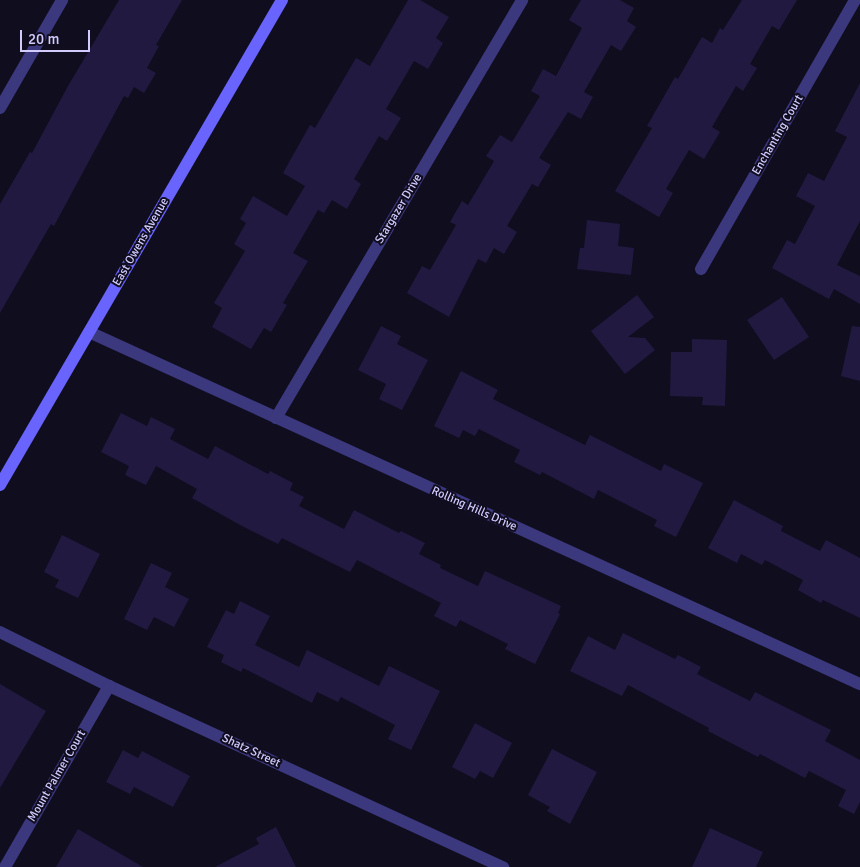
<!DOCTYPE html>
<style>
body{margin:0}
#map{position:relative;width:860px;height:867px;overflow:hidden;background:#100d1f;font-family:Signika,sans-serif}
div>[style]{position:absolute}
.building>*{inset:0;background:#211940}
.street>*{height:12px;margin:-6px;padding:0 6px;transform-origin:6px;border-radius:6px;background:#3b387e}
.secondary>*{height:12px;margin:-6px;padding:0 6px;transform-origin:6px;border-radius:6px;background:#6864fd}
span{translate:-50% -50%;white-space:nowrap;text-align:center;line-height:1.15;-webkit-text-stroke:4px #100d1f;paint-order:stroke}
.street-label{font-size:12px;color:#d1cbfe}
.scale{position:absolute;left:20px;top:30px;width:70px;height:22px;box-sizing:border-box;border:2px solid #d1cbfe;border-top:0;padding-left:6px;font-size:15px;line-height:18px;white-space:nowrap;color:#d1cbfe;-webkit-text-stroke:4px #100d1f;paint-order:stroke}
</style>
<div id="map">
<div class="building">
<i style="clip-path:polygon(119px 0,182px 0,156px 45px,159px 46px,147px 68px,156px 73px,144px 93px,134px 87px,128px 98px,124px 96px,54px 226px,51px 224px,0 313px,0 204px,30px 152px,32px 153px,68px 86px)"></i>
<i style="clip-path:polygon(408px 0,420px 0,449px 17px,436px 38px,443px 43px,428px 69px,414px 61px,386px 109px,401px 118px,387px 141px,379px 136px,354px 179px,361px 184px,347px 209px,332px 200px,324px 213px,318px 210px,293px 253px,308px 261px,283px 303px,287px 305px,271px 332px,264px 328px,251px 349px,212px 327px,222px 308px,214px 303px,245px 251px,234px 244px,246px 223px,240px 219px,253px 196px,287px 216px,305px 186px,283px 173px,310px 125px,315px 128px,356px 58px,370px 66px)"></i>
<i style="clip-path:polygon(581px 0,620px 0,634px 8px,627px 21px,636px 27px,621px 51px,611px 45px,584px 92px,593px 97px,581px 119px,568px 112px,539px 158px,551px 165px,538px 187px,532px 184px,507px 226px,517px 232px,504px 254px,494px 248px,486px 263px,478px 259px,449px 317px,407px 293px,422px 266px,430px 270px,456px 225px,450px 222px,462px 201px,468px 205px,494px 161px,486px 156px,500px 135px,512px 142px,540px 96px,531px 91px,543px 69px,556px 76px,582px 28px,569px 20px)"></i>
<i style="clip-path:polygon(742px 0,797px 0,779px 30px,772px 26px,750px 64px,757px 68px,743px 91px,736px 86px,712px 127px,720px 132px,704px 159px,689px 150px,666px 189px,673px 193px,659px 217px,615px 191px,652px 128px,647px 126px,675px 77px,678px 79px,702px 37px,712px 43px,720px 28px,723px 30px)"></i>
<i style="clip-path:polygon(860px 83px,860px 221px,837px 265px,860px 276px,860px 304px,834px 289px,829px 299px,772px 268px,787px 240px,795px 244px,815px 206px,796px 196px,808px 173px,824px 181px,847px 137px,835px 131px)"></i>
<i style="clip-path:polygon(587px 220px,620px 224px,618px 246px,634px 248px,631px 275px,577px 269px,580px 248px,584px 248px)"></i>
<i style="clip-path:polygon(637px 295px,654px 317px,628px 337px,645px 338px,655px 350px,625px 374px,591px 331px)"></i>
<i style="clip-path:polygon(782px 297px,809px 337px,774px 360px,747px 320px)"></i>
<i style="clip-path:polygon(381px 326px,401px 336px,397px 344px,428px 360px,402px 410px,379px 399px,386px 384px,358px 370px)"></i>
<i style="clip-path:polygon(852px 326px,860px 327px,860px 381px,841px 376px)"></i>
<i style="clip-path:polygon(692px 339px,727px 340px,725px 406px,702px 405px,703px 397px,670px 396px,671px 352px,692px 352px)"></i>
<i style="clip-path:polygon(461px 371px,498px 390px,493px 399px,585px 445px,590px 435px,661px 471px,664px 464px,703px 483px,676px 537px,654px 526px,657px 520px,598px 490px,594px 499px,542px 472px,540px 475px,514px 462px,520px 450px,479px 429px,475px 436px,463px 430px,459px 438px,434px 426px)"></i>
<i style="clip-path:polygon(121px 413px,147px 426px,151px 417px,175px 429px,170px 439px,208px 459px,215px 446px,268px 474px,270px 471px,293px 483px,290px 490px,304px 497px,299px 506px,344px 529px,354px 510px,399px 533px,401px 531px,425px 543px,419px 554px,441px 565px,440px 568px,478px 586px,485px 571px,561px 606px,558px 613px,560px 614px,535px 664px,505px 649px,508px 644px,460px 620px,456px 627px,434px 616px,441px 603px,357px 560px,350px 572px,282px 538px,278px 544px,242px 526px,192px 498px,197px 489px,156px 466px,146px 485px,125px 475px,129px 466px,101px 452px)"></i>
<i style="clip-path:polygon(734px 500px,783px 526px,781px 531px,820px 551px,826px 540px,860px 558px,860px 618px,823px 600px,821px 603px,798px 590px,803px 580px,765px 560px,762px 565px,741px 554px,737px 563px,708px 548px)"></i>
<i style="clip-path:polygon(62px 535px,100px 554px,78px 598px,55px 587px,59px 580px,44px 572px)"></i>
<i style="clip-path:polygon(151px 563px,172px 573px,165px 587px,189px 599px,174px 627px,154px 617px,147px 630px,124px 619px)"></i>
<i style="clip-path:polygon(240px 601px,270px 616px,255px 645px,299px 667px,307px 650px,379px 686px,389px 666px,440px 691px,411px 750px,388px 739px,395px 725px,341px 697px,338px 702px,317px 692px,312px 703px,243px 668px,241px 672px,221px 662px,224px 655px,207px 647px,226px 610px,234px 614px)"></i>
<i style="clip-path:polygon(623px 633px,675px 659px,678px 655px,701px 667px,697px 674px,750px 701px,755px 692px,831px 730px,825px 741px,860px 760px,860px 802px,854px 814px,838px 806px,846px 790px,809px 771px,805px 778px,760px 754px,758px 757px,708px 731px,709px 728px,628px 685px,622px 696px,570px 671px,588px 636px,615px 650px)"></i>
<i style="clip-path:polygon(0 684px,46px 711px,0 788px)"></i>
<i style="clip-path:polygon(475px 723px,512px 743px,493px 778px,480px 771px,475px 779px,452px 767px)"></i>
<i style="clip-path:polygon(552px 749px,597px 772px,570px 824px,547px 811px,550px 807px,528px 795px)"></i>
<i style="clip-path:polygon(123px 750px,138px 758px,142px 751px,190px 776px,173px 807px,134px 787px,130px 794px,106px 782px)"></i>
<i style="clip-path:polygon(276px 827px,296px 867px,215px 867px,259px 844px,256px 838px)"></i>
<i style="clip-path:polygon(710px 828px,763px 852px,756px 867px,692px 867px)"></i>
<i style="clip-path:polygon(78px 829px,143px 867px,56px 867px)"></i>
</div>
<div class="street">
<i style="left:0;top:108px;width:125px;rotate:-60.1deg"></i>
<i style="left:701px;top:269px;width:310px;rotate:-60.2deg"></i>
<i style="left:89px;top:332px;width:848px;rotate:24.54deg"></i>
<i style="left:276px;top:418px;width:485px;rotate:-59.5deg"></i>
<i style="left:0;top:632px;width:122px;rotate:26.4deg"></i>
<i style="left:109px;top:686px;width:434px;rotate:24.7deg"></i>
<i style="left:5px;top:867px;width:209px;rotate:-60.1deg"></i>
</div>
<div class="secondary">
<i style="left:0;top:485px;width:561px;rotate:-59.82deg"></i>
</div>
<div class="street-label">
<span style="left:778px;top:135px;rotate:-60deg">Enchanting Court</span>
<span style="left:399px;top:209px;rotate:-59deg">Stargazer Drive</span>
<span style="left:141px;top:242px;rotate:-60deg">East Owens Avenue</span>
<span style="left:474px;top:509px;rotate:24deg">Rolling Hills Drive</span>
<span style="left:251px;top:751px;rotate:25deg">Shatz Street</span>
<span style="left:57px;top:776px;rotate:-60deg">Mount Palmer Court</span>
</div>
<div class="scale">20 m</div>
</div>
